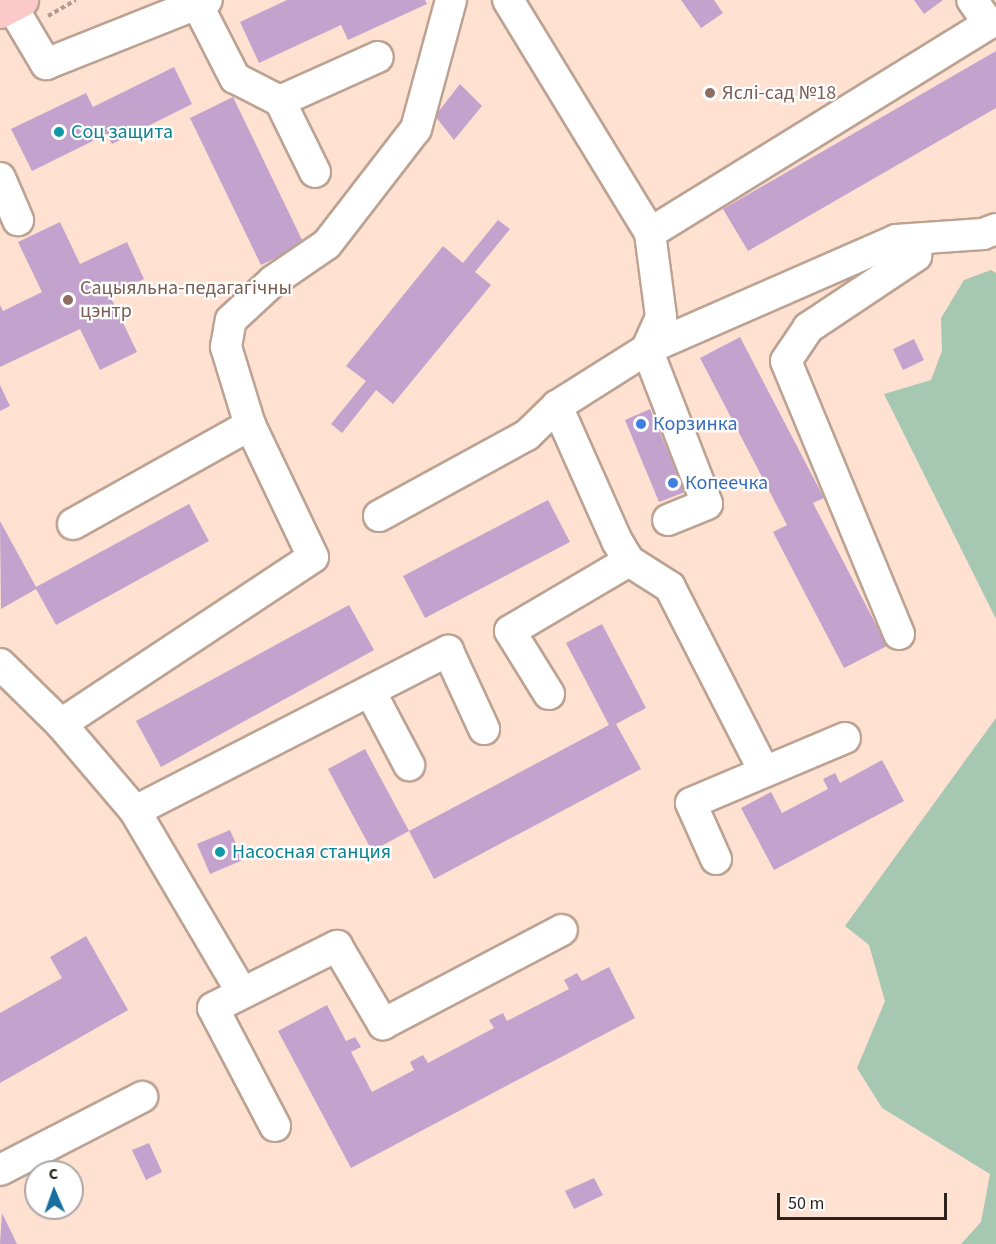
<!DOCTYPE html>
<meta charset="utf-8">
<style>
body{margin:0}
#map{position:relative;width:996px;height:1244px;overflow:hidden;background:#fee1d0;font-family:"Source Sans 3",sans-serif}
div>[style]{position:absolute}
.green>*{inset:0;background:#a6c7b2}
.building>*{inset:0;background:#c3a2ce}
.path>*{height:4px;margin-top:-2px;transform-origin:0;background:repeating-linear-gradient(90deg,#b19b8e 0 4.5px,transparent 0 7.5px)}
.roads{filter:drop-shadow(2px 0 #bca292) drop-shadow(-2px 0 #bca292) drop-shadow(0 2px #bca292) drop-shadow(0 -2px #bca292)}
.minor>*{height:30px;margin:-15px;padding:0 15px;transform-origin:15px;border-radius:15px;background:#fff}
.major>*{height:33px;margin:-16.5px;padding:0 16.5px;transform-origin:16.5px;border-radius:16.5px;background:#fbcac8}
.dots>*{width:16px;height:16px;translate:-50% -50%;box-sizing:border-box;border:3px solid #fff;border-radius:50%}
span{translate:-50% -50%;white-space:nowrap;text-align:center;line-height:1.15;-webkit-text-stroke:4.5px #fff;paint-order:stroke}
.education-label{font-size:20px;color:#785e54}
.left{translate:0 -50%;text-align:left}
.culture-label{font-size:20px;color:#0d838f}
.shop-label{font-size:20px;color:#366cbe}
.north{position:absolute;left:24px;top:1160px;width:60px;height:60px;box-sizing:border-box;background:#fff;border:2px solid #aba7a4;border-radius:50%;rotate:358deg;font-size:16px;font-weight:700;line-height:24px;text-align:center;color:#2d231c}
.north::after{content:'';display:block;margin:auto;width:21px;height:27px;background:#196e9f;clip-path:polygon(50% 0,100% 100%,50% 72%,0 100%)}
.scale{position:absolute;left:777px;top:1193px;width:170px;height:27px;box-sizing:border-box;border:3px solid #2d231c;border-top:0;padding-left:8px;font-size:18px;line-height:21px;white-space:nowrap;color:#2d231c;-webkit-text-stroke:4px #fff;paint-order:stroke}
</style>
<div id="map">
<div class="green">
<i style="clip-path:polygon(991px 270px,996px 273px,996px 619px,884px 394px,931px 380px,942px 351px,941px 318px,964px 280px)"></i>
<i style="clip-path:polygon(996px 718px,996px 1244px,961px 1244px,981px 1222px,990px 1174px,882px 1108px,857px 1068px,885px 1001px,869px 945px,845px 926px)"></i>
</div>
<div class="building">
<i style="clip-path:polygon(287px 0,425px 0,427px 4px,348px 40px,341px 25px,259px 63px,240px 22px)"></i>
<i style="clip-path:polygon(681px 0,714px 0,723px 13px,701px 28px)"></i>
<i style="clip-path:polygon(914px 0,943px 0,924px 14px)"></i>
<i style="clip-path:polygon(996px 51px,996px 108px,748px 251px,723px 209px)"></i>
<i style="clip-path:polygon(174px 67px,192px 104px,112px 144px,107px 134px,32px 171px,11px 129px,86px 93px,93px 107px)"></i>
<i style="clip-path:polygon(460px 84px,482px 106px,454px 140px,435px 116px)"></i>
<i style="clip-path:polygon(233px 97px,304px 244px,261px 265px,190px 118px)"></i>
<i style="clip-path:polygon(498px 220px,510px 229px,475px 272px,491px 285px,393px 404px,376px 390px,342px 433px,331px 424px,366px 381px,346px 366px,443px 246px,463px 263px)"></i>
<i style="clip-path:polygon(60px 222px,80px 264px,127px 242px,144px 279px,110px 296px,137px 352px,100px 370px,80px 329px,0 367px,0 305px,3px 311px,42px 292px,18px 242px)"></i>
<i style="clip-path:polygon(740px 337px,824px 498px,813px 503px,887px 646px,844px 668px,773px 532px,787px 525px,700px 358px)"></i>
<i style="clip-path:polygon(914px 339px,924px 360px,903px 370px,893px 349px)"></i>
<i style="clip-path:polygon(0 385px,10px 406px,0 411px)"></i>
<i style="clip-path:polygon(650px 409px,685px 492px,659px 502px,625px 420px)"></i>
<i style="clip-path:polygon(548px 500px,570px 542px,425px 618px,403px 576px)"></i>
<i style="clip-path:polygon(189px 504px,209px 541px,56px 625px,36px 589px,1px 609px,0 521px,36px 587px)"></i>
<i style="clip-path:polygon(349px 605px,374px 650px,161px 767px,136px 721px)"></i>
<i style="clip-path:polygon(602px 624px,646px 708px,616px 724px,641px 769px,434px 879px,409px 831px,609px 725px,566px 643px)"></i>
<i style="clip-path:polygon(365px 749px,409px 831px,372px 851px,328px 769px)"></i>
<i style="clip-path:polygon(882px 760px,904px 801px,774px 870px,741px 808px,771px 792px,782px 813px,828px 789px,823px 779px,835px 773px,840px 783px)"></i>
<i style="clip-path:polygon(230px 830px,243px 860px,210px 874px,197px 844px)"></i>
<i style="clip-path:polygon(86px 936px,128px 1010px,0 1083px,0 1013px,62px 978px,50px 957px)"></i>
<i style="clip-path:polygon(609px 967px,635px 1018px,351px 1168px,278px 1031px,327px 1005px,346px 1041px,355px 1037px,361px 1047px,351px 1052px,372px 1092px,414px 1070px,410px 1062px,423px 1055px,428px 1063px,494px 1028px,489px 1020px,503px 1013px,507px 1021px,569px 989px,564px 980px,577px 973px,582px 981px)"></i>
<i style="clip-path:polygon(149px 1143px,162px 1172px,146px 1180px,132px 1150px)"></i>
<i style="clip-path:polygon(594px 1178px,603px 1195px,574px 1209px,565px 1191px)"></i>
<i style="clip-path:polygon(2px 1213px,17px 1244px,0 1244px)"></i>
</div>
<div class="path">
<i style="left:48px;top:16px;width:32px;rotate:-30deg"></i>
</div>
<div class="roads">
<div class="minor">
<i style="left:195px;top:0;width:88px;rotate:62.9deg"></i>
<i style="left:235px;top:78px;width:51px;rotate:27.1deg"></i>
<i style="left:280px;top:101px;width:79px;rotate:63.8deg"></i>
<i style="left:508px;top:0;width:273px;rotate:58.6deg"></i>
<i style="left:650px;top:233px;width:85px;rotate:82.5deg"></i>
<i style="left:661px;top:317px;width:35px;rotate:114deg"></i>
<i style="left:647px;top:349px;width:166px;rotate:68.8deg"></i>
<i style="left:707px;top:504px;width:42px;rotate:157.7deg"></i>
<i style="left:11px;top:5px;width:69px;rotate:59.3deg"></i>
<i style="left:46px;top:64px;width:173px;rotate:-21.7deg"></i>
<i style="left:280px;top:101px;width:107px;rotate:-24.2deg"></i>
<i style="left:0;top:178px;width:46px;rotate:66.8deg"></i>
<i style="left:650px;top:233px;width:398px;rotate:-31.7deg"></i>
<i style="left:989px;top:24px;width:29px;rotate:-125deg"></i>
<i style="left:379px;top:516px;width:169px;rotate:-28.7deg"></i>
<i style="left:527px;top:435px;width:42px;rotate:-44deg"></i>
<i style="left:73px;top:524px;width:203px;rotate:-29.2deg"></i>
<i style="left:899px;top:634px;width:295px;rotate:-112.5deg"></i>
<i style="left:786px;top:361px;width:40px;rotate:-56deg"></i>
<i style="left:808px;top:328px;width:130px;rotate:-33.7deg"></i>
<i style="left:916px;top:256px;width:16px;rotate:-83deg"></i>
<i style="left:0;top:664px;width:86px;rotate:44.5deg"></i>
<i style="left:61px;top:724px;width:114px;rotate:49.6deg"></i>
<i style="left:135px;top:811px;width:209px;rotate:59.5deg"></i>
<i style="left:370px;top:691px;width:84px;rotate:62.2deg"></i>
<i style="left:549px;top:694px;width:74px;rotate:-121.8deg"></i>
<i style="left:510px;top:631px;width:138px;rotate:-30.5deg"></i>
<i style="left:61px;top:724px;width:302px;rotate:-33.5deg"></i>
<i style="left:313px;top:557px;width:146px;rotate:-115.5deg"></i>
<i style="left:250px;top:425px;width:82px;rotate:-107.1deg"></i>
<i style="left:226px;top:347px;width:27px;rotate:-80deg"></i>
<i style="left:231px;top:320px;width:57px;rotate:-42.9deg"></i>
<i style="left:273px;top:281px;width:65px;rotate:-34.4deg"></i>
<i style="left:327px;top:244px;width:145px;rotate:-52.3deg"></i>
<i style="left:416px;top:129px;width:134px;rotate:-74.8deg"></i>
<i style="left:764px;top:771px;width:207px;rotate:-117.1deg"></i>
<i style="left:670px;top:587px;width:49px;rotate:-147.6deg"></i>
<i style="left:629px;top:561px;width:23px;rotate:-121deg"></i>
<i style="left:617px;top:541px;width:148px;rotate:-114deg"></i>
<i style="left:557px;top:406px;width:107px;rotate:-32.3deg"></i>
<i style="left:647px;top:349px;width:272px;rotate:-23.6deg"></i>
<i style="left:896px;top:240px;width:87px;rotate:-3.9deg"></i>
<i style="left:983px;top:234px;width:14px;rotate:-21deg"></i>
<i style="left:135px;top:811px;width:352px;rotate:-27.1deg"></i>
<i style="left:448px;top:651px;width:86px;rotate:65.2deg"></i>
<i style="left:716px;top:859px;width:61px;rotate:-114.1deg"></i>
<i style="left:691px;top:803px;width:167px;rotate:-22.9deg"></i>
<i style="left:275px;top:1126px;width:133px;rotate:-117.7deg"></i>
<i style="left:213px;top:1008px;width:139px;rotate:-26.6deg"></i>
<i style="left:337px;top:946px;width:91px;rotate:59.5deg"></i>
<i style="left:383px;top:1024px;width:202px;rotate:-27.7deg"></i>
<i style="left:0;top:1170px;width:160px;rotate:-27.2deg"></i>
</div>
<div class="major">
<i style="left:0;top:11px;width:24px;rotate:-28deg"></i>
</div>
</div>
<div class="dots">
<i style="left:710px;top:93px;background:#8d6e63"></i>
<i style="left:59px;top:132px;background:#0f9aa8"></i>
<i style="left:68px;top:300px;background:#8d6e63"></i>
<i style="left:641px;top:424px;background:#3f7fe0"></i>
<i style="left:673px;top:483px;background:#3f7fe0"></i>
<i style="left:220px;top:852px;background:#0f9aa8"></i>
</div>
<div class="education-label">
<span class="left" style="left:722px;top:93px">Яслі-сад №18</span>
<span class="left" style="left:80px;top:300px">Сацыяльна-педагагічны<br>цэнтр</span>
</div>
<div class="culture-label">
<span class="left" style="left:71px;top:132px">Соц защита</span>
<span class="left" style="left:232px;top:852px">Насосная станция</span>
</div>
<div class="shop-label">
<span class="left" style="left:653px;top:424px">Корзинка</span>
<span class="left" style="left:685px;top:483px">Копеечка</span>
</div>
<div class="north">С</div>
<div class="scale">50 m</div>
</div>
